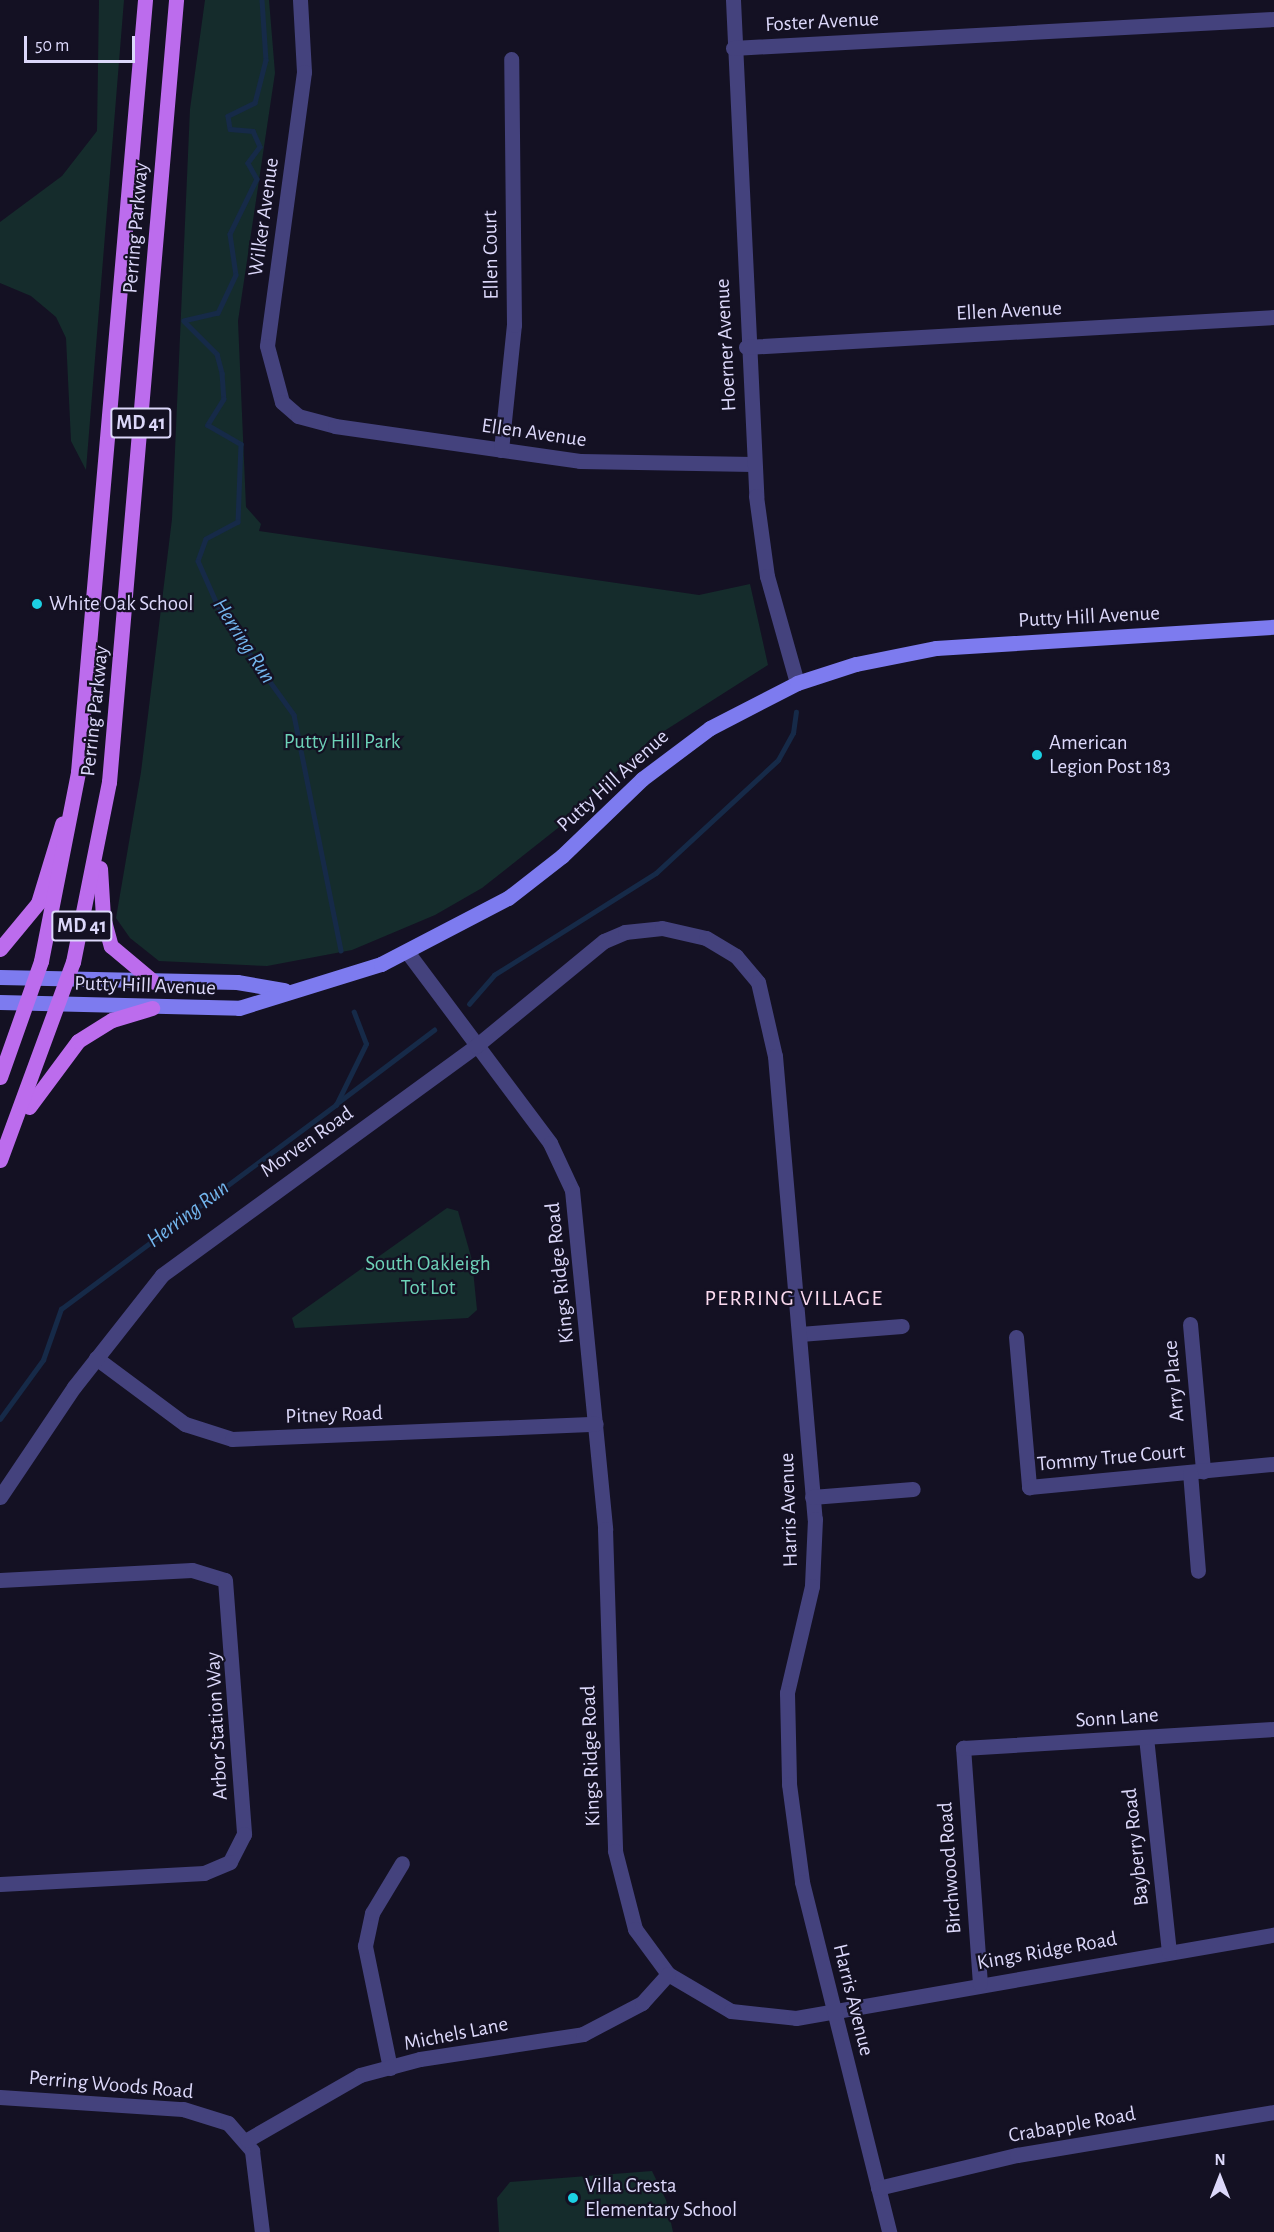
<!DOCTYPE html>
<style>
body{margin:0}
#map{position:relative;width:1274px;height:2232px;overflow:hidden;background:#141123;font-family:"Alegreya Sans",sans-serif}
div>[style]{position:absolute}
.green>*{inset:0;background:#152c2c}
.stream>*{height:4.5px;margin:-2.25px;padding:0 2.25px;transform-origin:2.25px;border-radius:2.25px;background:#162a48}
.street>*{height:15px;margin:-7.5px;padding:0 7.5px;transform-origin:7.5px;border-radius:7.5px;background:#44427d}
.secondary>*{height:15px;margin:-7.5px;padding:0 7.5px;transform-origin:7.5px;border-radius:7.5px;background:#7d7bef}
.primary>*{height:15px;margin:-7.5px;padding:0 7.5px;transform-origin:7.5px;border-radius:7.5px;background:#bc6ced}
.dots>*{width:16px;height:16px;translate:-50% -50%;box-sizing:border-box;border:3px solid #141123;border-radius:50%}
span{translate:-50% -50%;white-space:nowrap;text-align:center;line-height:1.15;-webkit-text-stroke:4.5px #141123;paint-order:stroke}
.shield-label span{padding:2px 4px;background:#141123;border:2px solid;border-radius:4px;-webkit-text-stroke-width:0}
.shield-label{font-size:20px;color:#dcd8fa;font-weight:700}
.street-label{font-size:21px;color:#dcd8fa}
.poi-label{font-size:21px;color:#dcd8fa}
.left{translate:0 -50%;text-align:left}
.park-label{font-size:21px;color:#6dd2b8}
.water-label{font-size:22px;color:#73b6ee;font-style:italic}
.neighbourhood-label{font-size:22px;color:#fbdaef;letter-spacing:1.5px}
.north{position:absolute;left:1190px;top:2148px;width:60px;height:60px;-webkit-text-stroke:4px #141123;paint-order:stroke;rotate:0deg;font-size:16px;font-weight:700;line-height:24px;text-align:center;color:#dcd8fa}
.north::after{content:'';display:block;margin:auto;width:21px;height:27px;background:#dcd8fa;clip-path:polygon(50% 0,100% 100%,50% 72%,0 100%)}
.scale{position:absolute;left:24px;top:36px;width:111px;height:27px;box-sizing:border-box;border:3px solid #dcd8fa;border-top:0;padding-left:8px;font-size:18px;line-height:21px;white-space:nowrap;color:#dcd8fa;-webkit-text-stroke:4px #141123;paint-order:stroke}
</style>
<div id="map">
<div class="green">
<i style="clip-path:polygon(99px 0,124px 0,86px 470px,71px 441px,66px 338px,56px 317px,31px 296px,0 283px,0 222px,62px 176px,97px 131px)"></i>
<i style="clip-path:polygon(205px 0,269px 0,275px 73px,238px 321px,246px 507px,261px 524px,259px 531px,699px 595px,750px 584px,768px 665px,650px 740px,558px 828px,482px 888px,435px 915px,352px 950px,267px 966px,159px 961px,130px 938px,116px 918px,141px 772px,172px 519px,190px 109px)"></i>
<i style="clip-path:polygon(447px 1208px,458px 1211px,472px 1260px,477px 1310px,468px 1318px,295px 1328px,292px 1318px)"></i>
<i style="clip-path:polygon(652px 2171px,666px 2200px,673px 2232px,499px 2232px,497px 2198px,510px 2182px)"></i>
</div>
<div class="stream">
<i style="left:262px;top:0;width:60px;rotate:86.2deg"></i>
<i style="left:266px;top:60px;width:44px;rotate:104.3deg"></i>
<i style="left:255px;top:103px;width:30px;rotate:154deg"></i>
<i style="left:228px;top:116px;width:13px;rotate:81deg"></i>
<i style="left:230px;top:129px;width:23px;rotate:5deg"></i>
<i style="left:253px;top:131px;width:17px;rotate:66deg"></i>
<i style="left:260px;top:147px;width:20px;rotate:127deg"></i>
<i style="left:248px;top:163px;width:18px;rotate:61deg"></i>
<i style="left:257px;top:179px;width:61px;rotate:116.1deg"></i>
<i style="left:230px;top:234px;width:41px;rotate:81.7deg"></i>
<i style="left:236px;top:275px;width:42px;rotate:115.3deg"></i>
<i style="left:218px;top:313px;width:35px;rotate:167deg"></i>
<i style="left:184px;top:321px;width:47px;rotate:45deg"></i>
<i style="left:217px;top:354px;width:20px;rotate:75deg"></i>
<i style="left:222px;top:373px;width:26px;rotate:86deg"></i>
<i style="left:224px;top:399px;width:31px;rotate:122deg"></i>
<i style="left:208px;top:425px;width:38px;rotate:30deg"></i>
<i style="left:241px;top:444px;width:78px;rotate:92.2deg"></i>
<i style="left:238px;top:522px;width:36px;rotate:152deg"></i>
<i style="left:206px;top:539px;width:23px;rotate:110deg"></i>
<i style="left:198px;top:561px;width:59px;rotate:66deg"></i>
<i style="left:222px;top:615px;width:123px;rotate:54.2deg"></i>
<i style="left:294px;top:715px;width:240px;rotate:78.7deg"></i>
<i style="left:469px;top:1004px;width:38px;rotate:-49deg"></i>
<i style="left:494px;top:975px;width:191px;rotate:-32.2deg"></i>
<i style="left:656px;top:873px;width:166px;rotate:-42.8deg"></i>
<i style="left:778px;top:760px;width:31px;rotate:-61deg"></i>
<i style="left:793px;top:733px;width:21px;rotate:-82deg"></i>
<i style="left:336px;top:1104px;width:123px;rotate:-37.1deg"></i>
<i style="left:0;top:1419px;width:73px;rotate:-53.9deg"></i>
<i style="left:43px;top:1360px;width:54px;rotate:-70.6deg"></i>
<i style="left:61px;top:1309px;width:342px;rotate:-36.6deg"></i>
<i style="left:336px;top:1105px;width:68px;rotate:-63.8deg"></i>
<i style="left:366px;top:1044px;width:34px;rotate:-111deg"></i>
</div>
<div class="street">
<i style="left:300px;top:0;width:72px;rotate:86.8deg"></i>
<i style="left:304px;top:72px;width:276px;rotate:97.7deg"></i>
<i style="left:267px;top:346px;width:58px;rotate:75deg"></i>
<i style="left:282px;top:402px;width:21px;rotate:41deg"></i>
<i style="left:298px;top:416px;width:38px;rotate:15deg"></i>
<i style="left:335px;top:426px;width:247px;rotate:8.1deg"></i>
<i style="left:580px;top:461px;width:173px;rotate:1deg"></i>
<i style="left:733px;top:0;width:497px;rotate:87.3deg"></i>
<i style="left:756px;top:496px;width:81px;rotate:82.2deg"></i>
<i style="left:767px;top:576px;width:111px;rotate:74.3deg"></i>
<i style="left:733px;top:48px;width:542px;rotate:-3.07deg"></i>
<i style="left:746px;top:347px;width:529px;rotate:-3.25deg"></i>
<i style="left:501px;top:450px;width:126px;rotate:-84.1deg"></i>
<i style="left:514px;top:325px;width:266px;rotate:-90.6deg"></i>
<i style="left:408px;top:953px;width:237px;rotate:53.2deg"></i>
<i style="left:550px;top:1143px;width:52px;rotate:64.9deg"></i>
<i style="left:572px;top:1190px;width:341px;rotate:84.4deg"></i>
<i style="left:605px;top:1529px;width:322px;rotate:88.2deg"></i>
<i style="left:615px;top:1851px;width:81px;rotate:75.6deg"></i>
<i style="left:635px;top:1929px;width:56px;rotate:53.7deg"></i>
<i style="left:668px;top:1974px;width:73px;rotate:30.4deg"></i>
<i style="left:731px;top:2011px;width:65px;rotate:6.1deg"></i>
<i style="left:796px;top:2018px;width:485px;rotate:-9.9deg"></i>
<i style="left:1190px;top:1324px;width:148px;rotate:84.9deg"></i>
<i style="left:800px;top:1334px;width:102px;rotate:-4.5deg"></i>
<i style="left:1016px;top:1337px;width:151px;rotate:85deg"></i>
<i style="left:1029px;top:1487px;width:246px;rotate:-5.4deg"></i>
<i style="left:96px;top:1358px;width:111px;rotate:36.6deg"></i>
<i style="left:185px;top:1424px;width:49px;rotate:17.7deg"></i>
<i style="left:232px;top:1439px;width:364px;rotate:-2.4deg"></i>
<i style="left:1190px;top:1472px;width:99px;rotate:85.4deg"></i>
<i style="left:0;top:1497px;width:133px;rotate:-56.1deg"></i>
<i style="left:74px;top:1387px;width:142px;rotate:-51.8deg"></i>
<i style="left:162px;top:1275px;width:389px;rotate:-36.1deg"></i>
<i style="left:476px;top:1046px;width:166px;rotate:-39.4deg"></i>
<i style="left:604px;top:941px;width:23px;rotate:-23deg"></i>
<i style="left:625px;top:932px;width:37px;rotate:-6deg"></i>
<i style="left:662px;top:928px;width:45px;rotate:12.8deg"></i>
<i style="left:706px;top:938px;width:35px;rotate:31deg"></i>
<i style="left:736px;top:956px;width:34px;rotate:50deg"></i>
<i style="left:758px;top:982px;width:76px;rotate:77.1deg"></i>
<i style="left:775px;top:1056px;width:465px;rotate:85.1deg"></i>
<i style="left:815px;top:1519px;width:67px;rotate:92.6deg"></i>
<i style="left:812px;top:1586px;width:110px;rotate:103.2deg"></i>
<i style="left:787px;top:1693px;width:91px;rotate:88.7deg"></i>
<i style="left:789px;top:1784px;width:99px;rotate:82.4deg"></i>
<i style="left:802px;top:1882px;width:361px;rotate:76deg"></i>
<i style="left:812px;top:1497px;width:101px;rotate:-4.5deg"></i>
<i style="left:0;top:1580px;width:192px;rotate:-3deg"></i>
<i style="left:192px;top:1570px;width:34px;rotate:17deg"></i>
<i style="left:225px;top:1580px;width:255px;rotate:85.7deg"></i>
<i style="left:244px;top:1834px;width:31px;rotate:117deg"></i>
<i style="left:230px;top:1862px;width:28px;rotate:157deg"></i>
<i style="left:204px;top:1873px;width:204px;rotate:176.9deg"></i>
<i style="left:1146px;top:1737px;width:216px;rotate:83.9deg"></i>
<i style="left:980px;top:1984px;width:237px;rotate:-94.1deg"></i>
<i style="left:963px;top:1748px;width:312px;rotate:-3.5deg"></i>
<i style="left:390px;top:2068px;width:125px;rotate:-101.6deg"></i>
<i style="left:365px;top:1946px;width:34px;rotate:-78deg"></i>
<i style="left:372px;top:1913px;width:58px;rotate:-59deg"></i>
<i style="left:0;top:2097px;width:183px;rotate:3.8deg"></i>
<i style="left:183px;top:2109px;width:47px;rotate:17.3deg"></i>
<i style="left:228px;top:2123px;width:37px;rotate:49deg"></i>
<i style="left:252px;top:2151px;width:82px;rotate:83deg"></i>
<i style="left:247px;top:2140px;width:130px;rotate:-29.9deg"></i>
<i style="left:360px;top:2075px;width:62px;rotate:-14.9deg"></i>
<i style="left:420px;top:2059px;width:165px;rotate:-8.7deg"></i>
<i style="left:583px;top:2034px;width:67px;rotate:-27.7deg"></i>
<i style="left:642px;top:2003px;width:39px;rotate:-48deg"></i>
<i style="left:878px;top:2188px;width:143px;rotate:-13.4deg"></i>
<i style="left:1017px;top:2155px;width:261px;rotate:-9.5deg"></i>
</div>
<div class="secondary">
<i style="left:0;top:977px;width:237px;rotate:1.2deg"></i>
<i style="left:237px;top:982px;width:48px;rotate:9.7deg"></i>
<i style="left:0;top:1002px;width:239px;rotate:1.4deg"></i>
<i style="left:239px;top:1008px;width:149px;rotate:-17.2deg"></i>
<i style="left:381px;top:964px;width:143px;rotate:-27.5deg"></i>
<i style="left:508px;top:898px;width:68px;rotate:-37.9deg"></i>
<i style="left:562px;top:856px;width:111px;rotate:-43.9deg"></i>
<i style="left:642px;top:779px;width:85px;rotate:-36.9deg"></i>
<i style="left:710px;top:728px;width:98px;rotate:-27.3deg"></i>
<i style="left:797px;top:683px;width:62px;rotate:-17.9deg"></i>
<i style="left:856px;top:664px;width:82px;rotate:-11.3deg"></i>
<i style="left:936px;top:648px;width:339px;rotate:-3.6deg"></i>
</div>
<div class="primary">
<i style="left:100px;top:868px;width:49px;rotate:86.5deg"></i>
<i style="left:103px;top:917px;width:30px;rotate:75deg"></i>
<i style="left:111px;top:946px;width:56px;rotate:39.9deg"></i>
<i style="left:0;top:949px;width:60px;rotate:-50.4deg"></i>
<i style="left:38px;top:903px;width:83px;rotate:-73.1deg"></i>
<i style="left:0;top:1077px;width:123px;rotate:-70.5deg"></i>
<i style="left:41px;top:961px;width:193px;rotate:-78.9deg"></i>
<i style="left:78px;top:772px;width:775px;rotate:-85.04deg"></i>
<i style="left:29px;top:1107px;width:82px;rotate:-53.4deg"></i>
<i style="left:78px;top:1041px;width:40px;rotate:-32deg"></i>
<i style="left:112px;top:1020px;width:42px;rotate:-16.7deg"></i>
<i style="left:0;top:1160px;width:211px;rotate:-69.8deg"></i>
<i style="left:73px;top:962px;width:184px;rotate:-78.7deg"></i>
<i style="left:109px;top:782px;width:785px;rotate:-85.1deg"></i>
</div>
<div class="dots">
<i style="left:37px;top:604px;background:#1cd0e3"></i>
<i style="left:1037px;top:755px;background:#1cd0e3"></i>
<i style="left:573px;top:2198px;background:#1cd0e3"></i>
</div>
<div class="shield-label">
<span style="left:141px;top:423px">MD 41</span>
<span style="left:82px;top:926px">MD 41</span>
</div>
<div class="street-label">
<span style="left:822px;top:22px;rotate:-3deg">Foster Avenue</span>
<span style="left:264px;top:217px;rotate:-82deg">Wilker Avenue</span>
<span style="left:136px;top:228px;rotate:-85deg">Perring Parkway</span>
<span style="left:491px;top:255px;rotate:-91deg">Ellen Court</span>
<span style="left:1009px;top:311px;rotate:-3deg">Ellen Avenue</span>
<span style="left:726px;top:345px;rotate:-93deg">Hoerner Avenue</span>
<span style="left:534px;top:433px;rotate:8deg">Ellen Avenue</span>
<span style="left:1089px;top:617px;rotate:-3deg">Putty Hill Avenue</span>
<span style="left:95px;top:711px;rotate:-84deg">Perring Parkway</span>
<span style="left:613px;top:781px;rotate:-42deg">Putty Hill Avenue</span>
<span style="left:145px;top:986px;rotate:2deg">Putty Hill Avenue</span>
<span style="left:307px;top:1142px;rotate:-35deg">Morven Road</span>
<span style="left:560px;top:1273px;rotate:-96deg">Kings Ridge Road</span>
<span style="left:1174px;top:1381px;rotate:-95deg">Arry Place</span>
<span style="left:334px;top:1415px;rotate:-2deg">Pitney Road</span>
<span style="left:1111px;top:1458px;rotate:-5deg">Tommy True Court</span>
<span style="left:789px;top:1510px;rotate:-92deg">Harris Avenue</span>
<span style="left:1117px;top:1718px;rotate:-4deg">Sonn Lane</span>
<span style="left:217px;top:1726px;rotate:-93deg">Arbor Station Way</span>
<span style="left:591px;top:1756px;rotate:-92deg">Kings Ridge Road</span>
<span style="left:1136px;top:1847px;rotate:-96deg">Bayberry Road</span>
<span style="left:950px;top:1868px;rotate:-94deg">Birchwood Road</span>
<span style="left:1047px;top:1951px;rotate:-10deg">Kings Ridge Road</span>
<span style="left:853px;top:2000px;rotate:76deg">Harris Avenue</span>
<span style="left:456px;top:2034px;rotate:-11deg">Michels Lane</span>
<span style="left:111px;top:2085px;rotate:5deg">Perring Woods Road</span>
<span style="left:1072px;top:2125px;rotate:-10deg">Crabapple Road</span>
</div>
<div class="poi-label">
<span class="left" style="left:49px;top:604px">White Oak School</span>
<span class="left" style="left:1049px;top:755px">American<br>Legion Post 183</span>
<span class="left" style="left:585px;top:2198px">Villa Cresta<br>Elementary School</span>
</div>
<div class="park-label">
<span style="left:342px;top:742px">Putty Hill Park</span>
<span style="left:428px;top:1276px">South Oakleigh<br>Tot Lot</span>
</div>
<div class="water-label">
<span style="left:244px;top:641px;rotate:57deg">Herring Run</span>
<span style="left:188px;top:1214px;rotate:-37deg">Herring Run</span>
</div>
<div class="neighbourhood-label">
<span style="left:794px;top:1299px">PERRING VILLAGE</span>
</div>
<div class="north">N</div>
<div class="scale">50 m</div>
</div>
